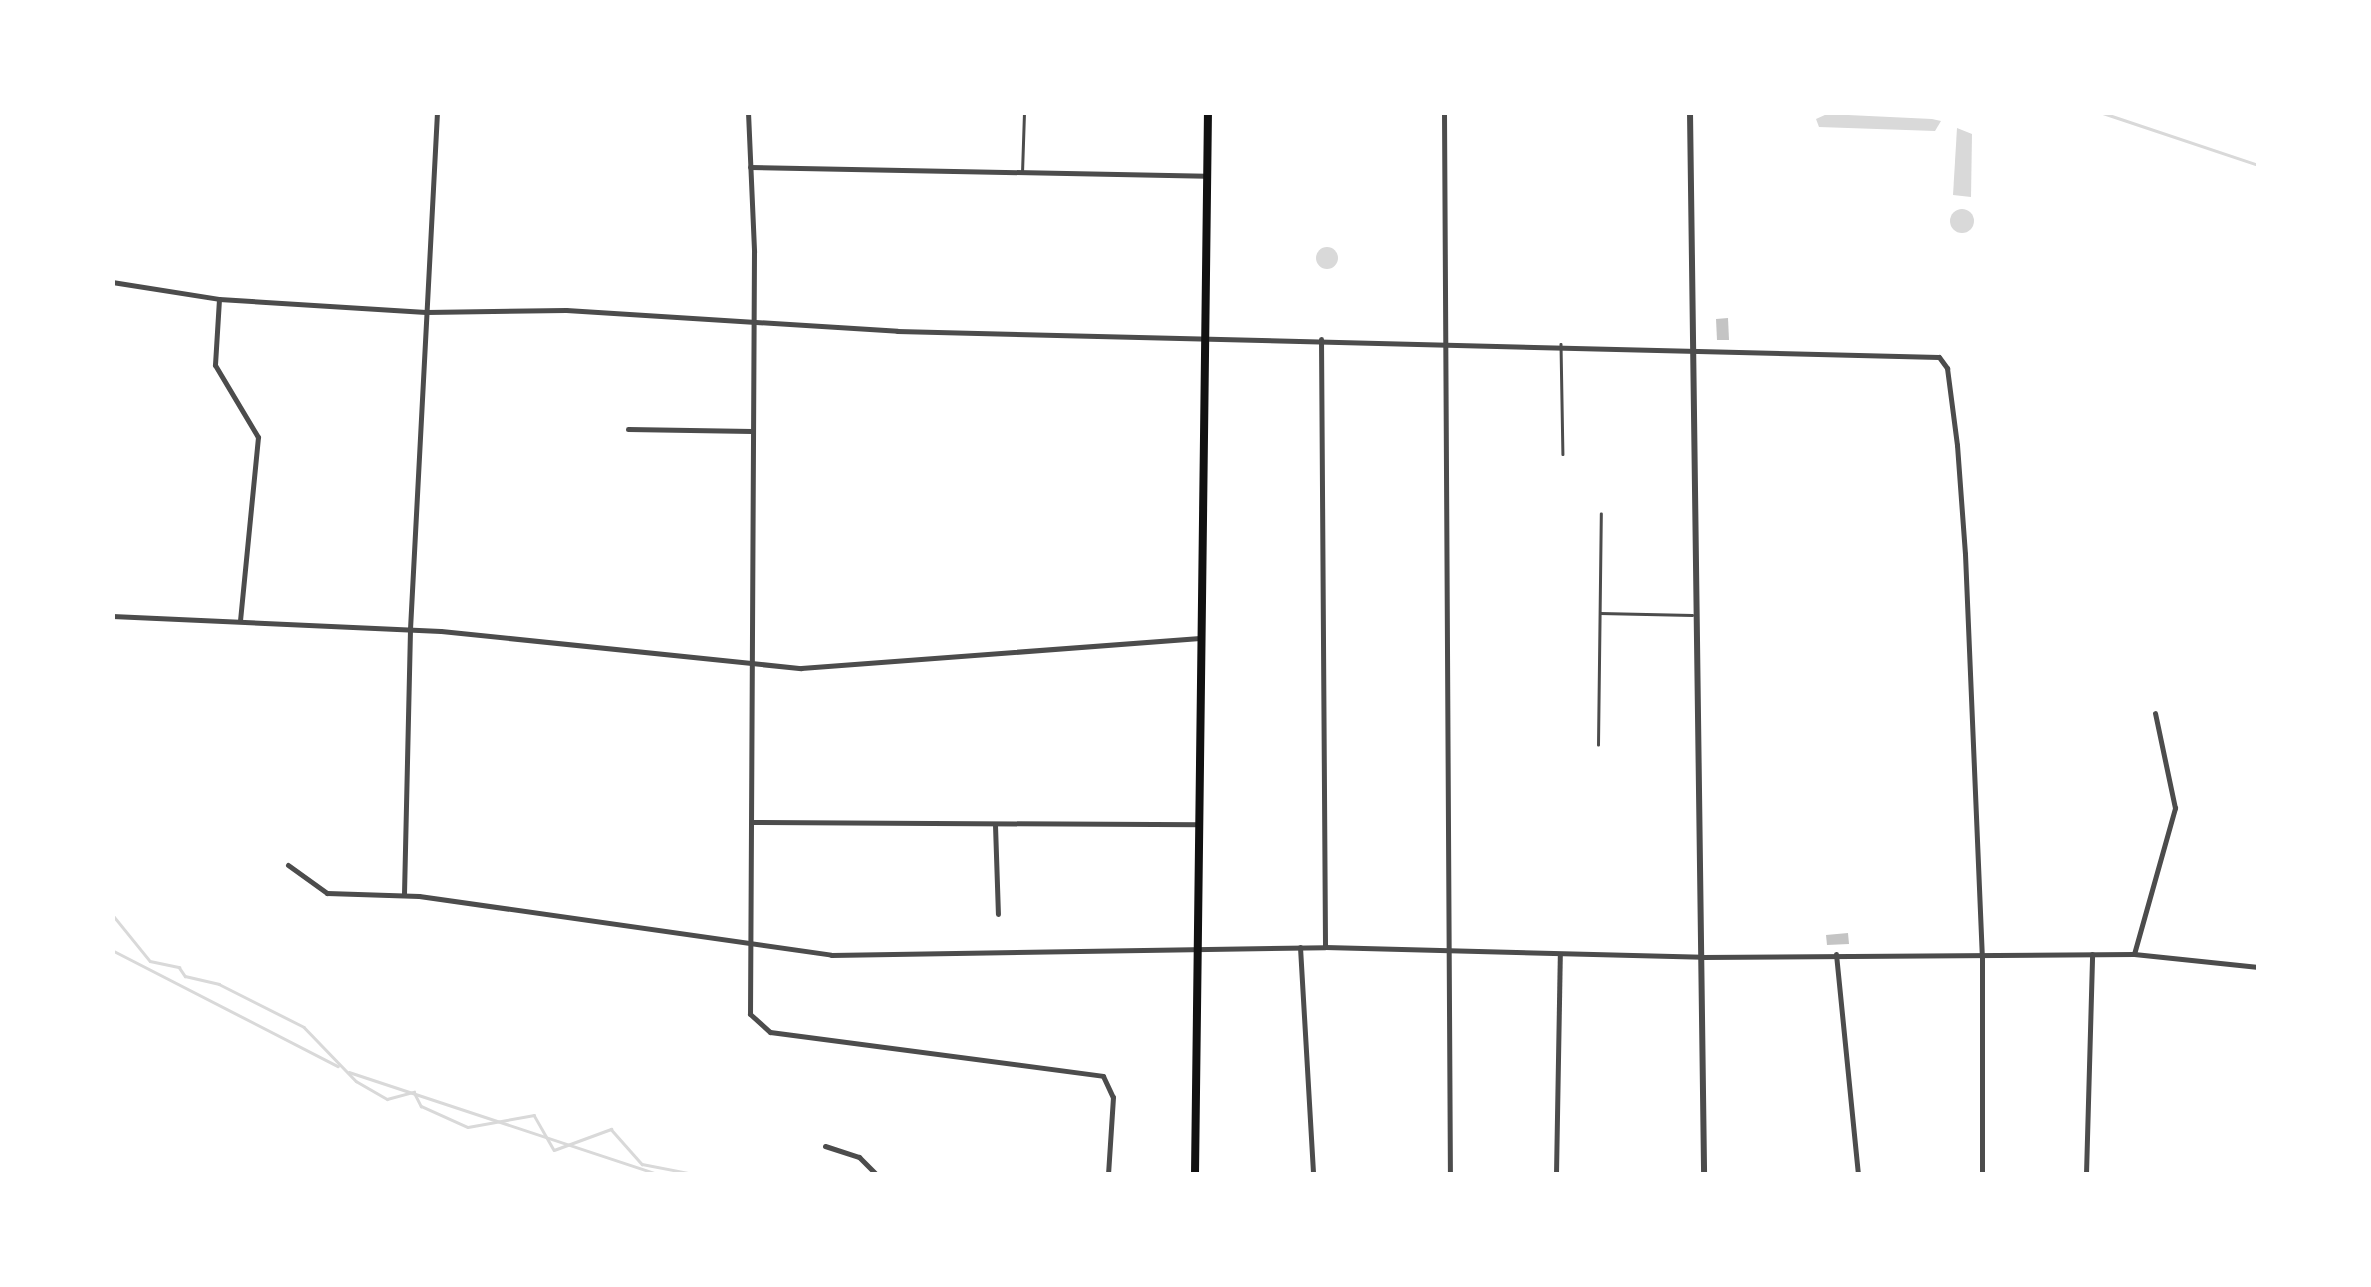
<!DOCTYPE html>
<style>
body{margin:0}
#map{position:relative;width:2371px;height:1287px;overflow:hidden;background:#fff;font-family:Ubuntu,sans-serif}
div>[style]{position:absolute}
.water>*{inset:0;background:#d9d9d9}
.round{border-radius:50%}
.stream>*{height:2.5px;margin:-1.25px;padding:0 1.25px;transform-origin:1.25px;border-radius:1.25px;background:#d9d9d9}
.building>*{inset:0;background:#c4c4c4}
.service>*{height:2.5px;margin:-1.25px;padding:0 1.25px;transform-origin:1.25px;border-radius:1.25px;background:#4c4c4c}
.minor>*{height:5px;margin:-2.5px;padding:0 2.5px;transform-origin:2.5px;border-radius:2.5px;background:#4c4c4c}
.tertiary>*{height:6px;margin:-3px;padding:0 3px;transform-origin:3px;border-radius:3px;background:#4c4c4c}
.secondary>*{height:8px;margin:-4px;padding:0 4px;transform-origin:4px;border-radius:4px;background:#111}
span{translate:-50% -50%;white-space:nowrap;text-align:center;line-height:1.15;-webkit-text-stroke:10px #fff;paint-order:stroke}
.frame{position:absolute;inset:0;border:115px solid #fff;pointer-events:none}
</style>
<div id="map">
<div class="water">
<i style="clip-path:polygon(1827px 114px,1932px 119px,1941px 121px,1935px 131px,1819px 127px,1816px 119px)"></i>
<i style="clip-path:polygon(1957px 128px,1972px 134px,1971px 197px,1953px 195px)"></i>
<i class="round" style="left:1950px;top:209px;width:24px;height:24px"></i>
<i class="round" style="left:1316px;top:247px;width:22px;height:22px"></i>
</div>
<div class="stream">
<i style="left:1974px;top:112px;width:51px"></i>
<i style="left:2100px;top:112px;width:167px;rotate:18.5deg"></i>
<i style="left:112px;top:914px;width:60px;rotate:51deg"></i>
<i style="left:150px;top:961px;width:30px;rotate:12deg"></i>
<i style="left:179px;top:967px;width:11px;rotate:56deg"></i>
<i style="left:185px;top:976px;width:35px;rotate:13deg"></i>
<i style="left:219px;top:984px;width:95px;rotate:26.8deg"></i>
<i style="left:304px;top:1027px;width:75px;rotate:46.1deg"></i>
<i style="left:356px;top:1081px;width:36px;rotate:30deg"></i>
<i style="left:387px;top:1099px;width:28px;rotate:-15deg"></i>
<i style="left:414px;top:1092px;width:16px;rotate:63deg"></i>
<i style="left:421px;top:1106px;width:51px;rotate:24.1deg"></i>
<i style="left:468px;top:1127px;width:67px;rotate:-10.3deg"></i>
<i style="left:534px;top:1115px;width:40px;rotate:60.3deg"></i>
<i style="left:554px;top:1150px;width:61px;rotate:-20.2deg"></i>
<i style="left:611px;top:1129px;width:47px;rotate:48.5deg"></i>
<i style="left:642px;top:1164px;width:53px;rotate:10.9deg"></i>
<i style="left:112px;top:950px;width:254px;rotate:27.2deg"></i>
<i style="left:349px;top:1072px;width:325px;rotate:18.3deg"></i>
</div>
<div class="building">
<i style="clip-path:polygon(1728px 318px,1729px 340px,1717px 340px,1716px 319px)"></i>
<i style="clip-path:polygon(1848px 933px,1849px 944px,1827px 945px,1826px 935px)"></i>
</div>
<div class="service">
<i style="left:1022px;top:173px;width:61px;rotate:-88.1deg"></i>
<i style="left:1561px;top:344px;width:110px;rotate:89deg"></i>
<i style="left:1600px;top:613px;width:92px;rotate:1.2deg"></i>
<i style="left:1598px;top:745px;width:231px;rotate:-89.3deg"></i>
</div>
<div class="minor">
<i style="left:748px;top:112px;width:140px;rotate:87.5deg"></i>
<i style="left:754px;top:252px;width:762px;rotate:90.3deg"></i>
<i style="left:750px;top:1014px;width:27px;rotate:42deg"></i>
<i style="left:770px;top:1032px;width:336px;rotate:7.5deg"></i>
<i style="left:1103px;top:1076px;width:23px;rotate:65deg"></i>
<i style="left:1113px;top:1097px;width:77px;rotate:93.7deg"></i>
<i style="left:1444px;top:112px;width:1062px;rotate:89.68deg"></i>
<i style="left:750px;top:167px;width:456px;rotate:1.1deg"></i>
<i style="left:112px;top:282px;width:108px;rotate:9deg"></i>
<i style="left:219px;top:299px;width:207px;rotate:3.6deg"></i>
<i style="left:426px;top:312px;width:140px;rotate:-0.8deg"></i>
<i style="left:566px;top:310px;width:332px;rotate:3.6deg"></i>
<i style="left:897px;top:331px;width:1042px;rotate:1.43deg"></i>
<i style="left:1939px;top:357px;width:14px;rotate:54deg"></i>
<i style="left:1947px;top:368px;width:78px;rotate:82.6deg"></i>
<i style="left:1957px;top:445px;width:109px;rotate:85.8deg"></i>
<i style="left:1965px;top:554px;width:404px;rotate:87.6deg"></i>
<i style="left:1982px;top:958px;width:216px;rotate:90deg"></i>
<i style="left:219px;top:299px;width:66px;rotate:93.5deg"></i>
<i style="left:215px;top:365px;width:84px;rotate:59.2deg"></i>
<i style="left:258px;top:437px;width:184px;rotate:95.6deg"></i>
<i style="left:1321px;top:339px;width:608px;rotate:89.62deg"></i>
<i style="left:628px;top:429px;width:124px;rotate:0.9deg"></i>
<i style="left:112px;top:616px;width:329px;rotate:2.6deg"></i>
<i style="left:441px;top:631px;width:362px;rotate:5.9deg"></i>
<i style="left:801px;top:668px;width:400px;rotate:-4.3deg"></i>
<i style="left:753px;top:822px;width:447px;rotate:0.3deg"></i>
<i style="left:995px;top:825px;width:89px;rotate:88.1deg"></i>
<i style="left:288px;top:865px;width:48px;rotate:35.7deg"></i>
<i style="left:327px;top:893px;width:92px;rotate:1.9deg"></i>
<i style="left:419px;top:896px;width:416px;rotate:8.1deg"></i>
<i style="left:831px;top:955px;width:494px;rotate:-0.9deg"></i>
<i style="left:1325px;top:947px;width:377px;rotate:1.5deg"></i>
<i style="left:1702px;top:957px;width:432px;rotate:-0.4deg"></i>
<i style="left:2134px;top:954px;width:125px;rotate:6deg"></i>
<i style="left:404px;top:894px;width:265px;rotate:-88.7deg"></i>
<i style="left:410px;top:629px;width:518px;rotate:-87.01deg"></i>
<i style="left:1300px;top:947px;width:227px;rotate:86.7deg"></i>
<i style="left:1836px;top:954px;width:221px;rotate:84.3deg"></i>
<i style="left:2134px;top:954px;width:152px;rotate:-74.3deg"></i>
<i style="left:2175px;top:808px;width:97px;rotate:-101.9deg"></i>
<i style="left:825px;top:1146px;width:36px;rotate:18deg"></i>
<i style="left:859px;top:1157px;width:24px;rotate:45deg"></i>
<i style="left:1556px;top:1174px;width:220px;rotate:-89deg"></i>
<i style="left:2086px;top:1174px;width:220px;rotate:-88.4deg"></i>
</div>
<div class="tertiary">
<i style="left:1690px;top:112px;width:1062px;rotate:89.24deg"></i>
</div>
<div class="secondary">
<i style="left:1195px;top:1174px;width:1062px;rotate:-89.3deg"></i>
</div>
<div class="frame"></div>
</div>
